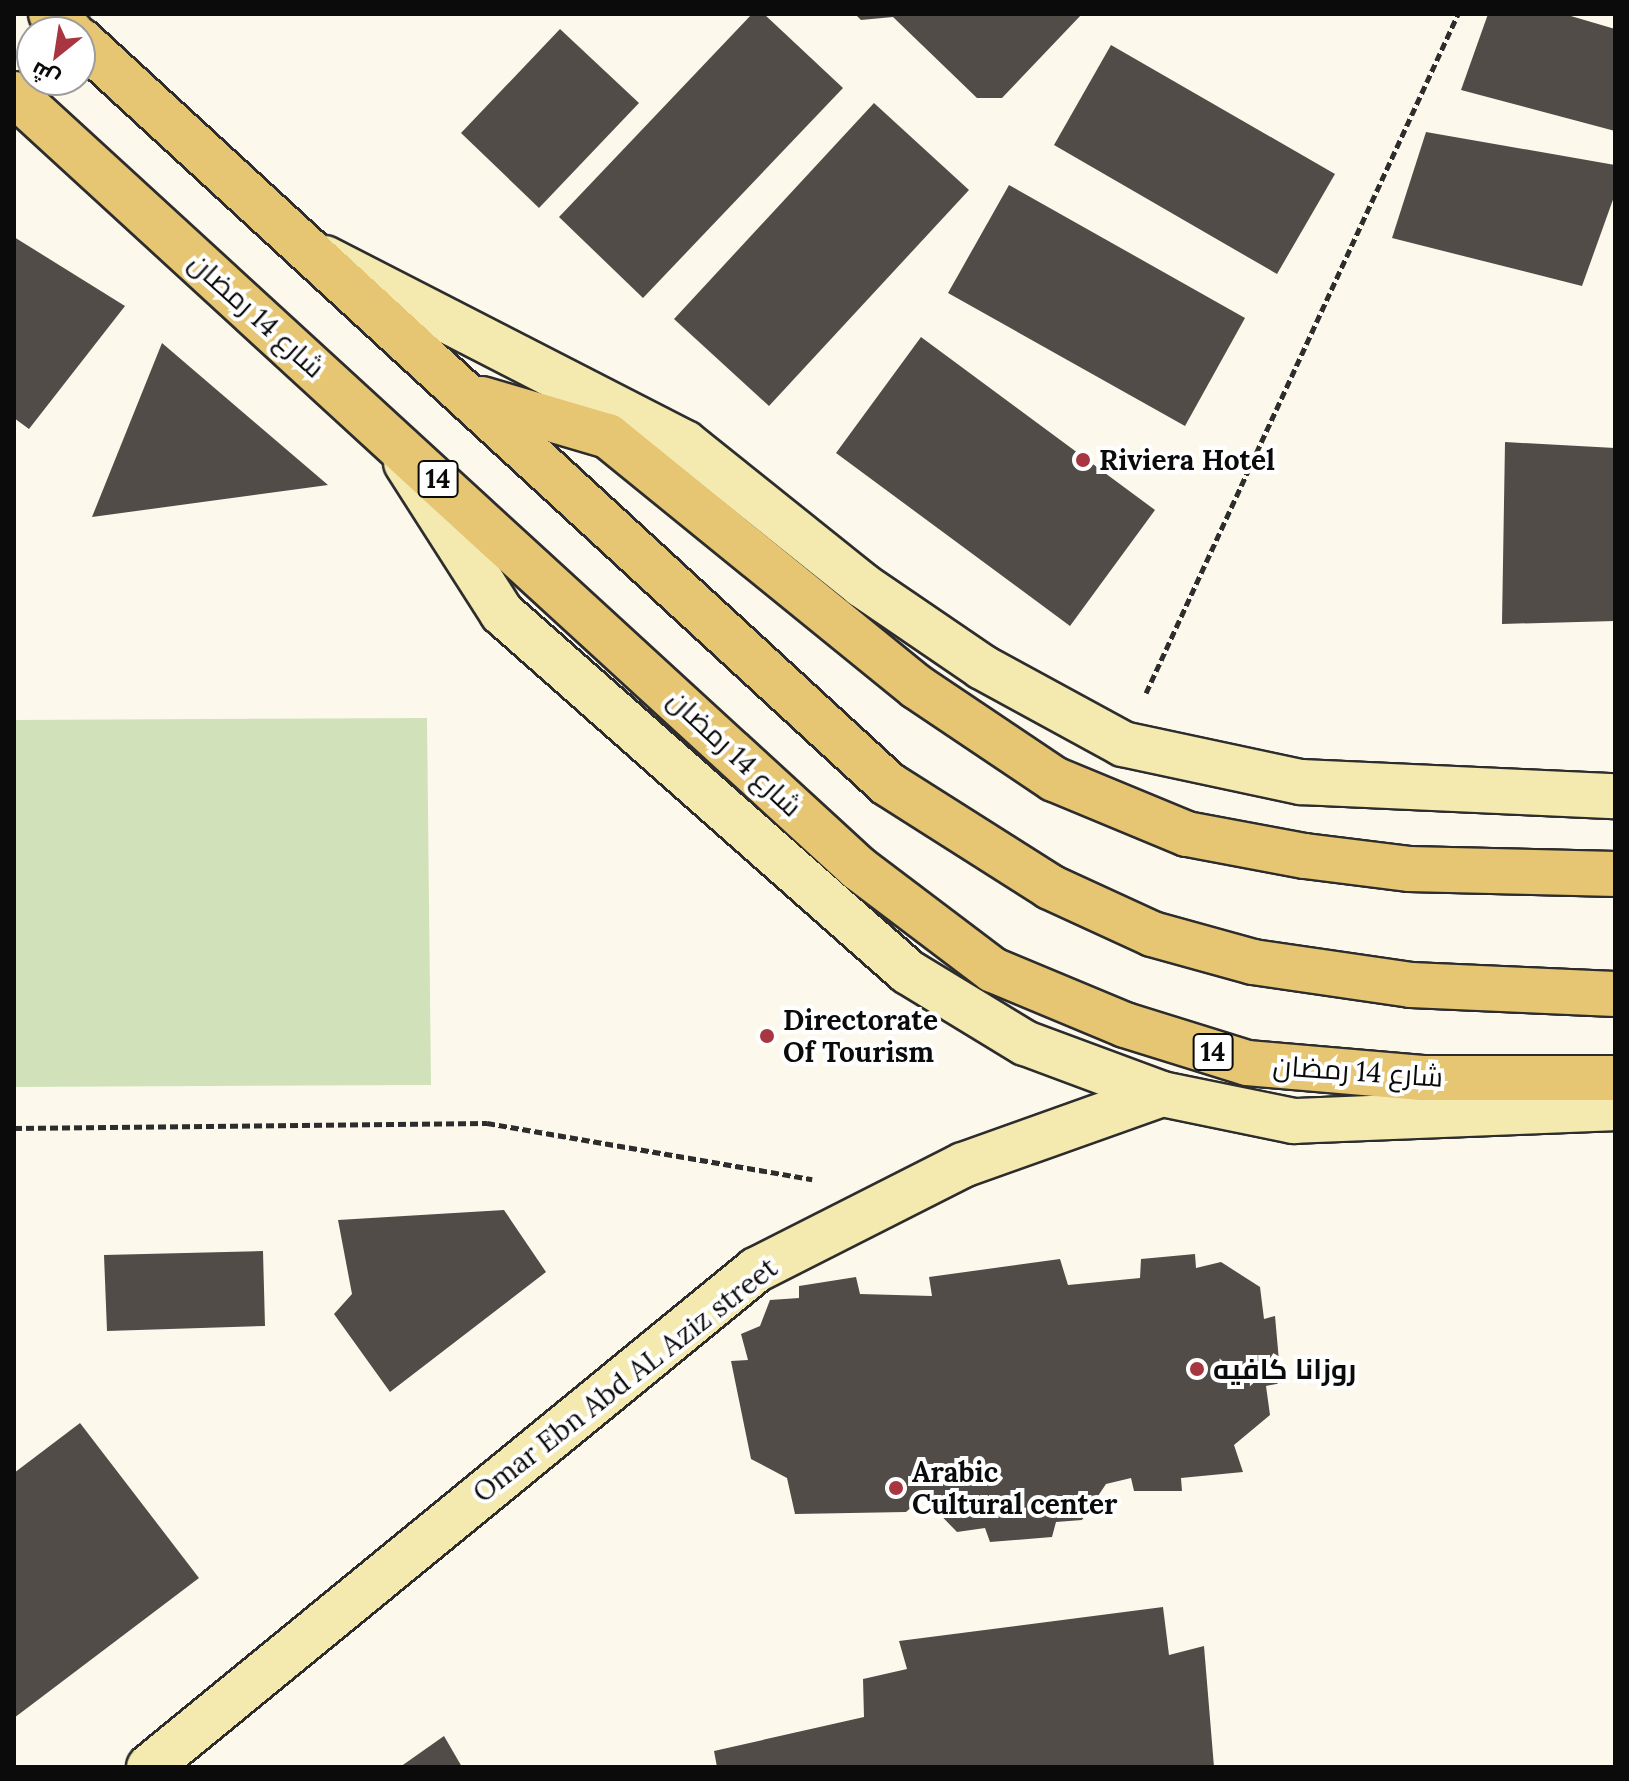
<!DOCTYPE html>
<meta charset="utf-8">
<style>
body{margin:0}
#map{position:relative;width:1629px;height:1781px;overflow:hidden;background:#fcf9ec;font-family:Lora,Cairo,serif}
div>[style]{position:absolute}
.green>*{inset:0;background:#d1e2bb}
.building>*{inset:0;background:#524c49}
.path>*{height:5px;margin-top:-2.5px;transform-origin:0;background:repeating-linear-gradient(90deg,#2d2d2d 0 8px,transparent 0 12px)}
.roads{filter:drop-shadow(2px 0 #2d2d2d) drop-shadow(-2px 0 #2d2d2d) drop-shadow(0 2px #2d2d2d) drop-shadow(0 -2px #2d2d2d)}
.secondary>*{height:44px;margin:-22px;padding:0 22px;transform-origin:22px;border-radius:22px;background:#f4eab0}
.primary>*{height:44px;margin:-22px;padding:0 22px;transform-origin:22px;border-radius:22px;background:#e6c573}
.dots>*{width:22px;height:22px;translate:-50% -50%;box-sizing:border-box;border:4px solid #fff;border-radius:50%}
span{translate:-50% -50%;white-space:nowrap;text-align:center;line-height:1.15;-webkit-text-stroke:8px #fff;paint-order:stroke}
.shield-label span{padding:2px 6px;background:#fff;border:2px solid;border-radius:6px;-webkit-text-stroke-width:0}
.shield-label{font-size:26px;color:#0b0b0b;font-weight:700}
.street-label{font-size:28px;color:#0b0b0b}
.poi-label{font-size:28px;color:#0b0b0b;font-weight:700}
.left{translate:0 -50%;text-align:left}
.frame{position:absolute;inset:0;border:16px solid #0b0b0b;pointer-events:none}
.north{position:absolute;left:16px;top:16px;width:80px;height:80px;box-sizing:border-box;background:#fff;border:2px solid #9d9d9d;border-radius:50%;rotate:210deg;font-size:22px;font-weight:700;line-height:32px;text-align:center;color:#0b0b0b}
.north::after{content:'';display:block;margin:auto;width:28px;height:36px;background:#a83641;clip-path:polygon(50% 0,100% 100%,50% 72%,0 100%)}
</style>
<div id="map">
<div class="green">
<i style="clip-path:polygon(427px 718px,431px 1085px,14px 1087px,14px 720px)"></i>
</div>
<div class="building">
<i style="clip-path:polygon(752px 14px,764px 14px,843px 88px,643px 298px,559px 217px)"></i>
<i style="clip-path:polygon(855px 14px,1082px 14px,1002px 98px,977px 98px,893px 17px,861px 20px)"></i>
<i style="clip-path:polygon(1488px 14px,1564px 14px,1615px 29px,1615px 131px,1461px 90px)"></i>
<i style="clip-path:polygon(560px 29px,639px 103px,539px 208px,461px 133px)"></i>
<i style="clip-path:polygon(1111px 45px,1335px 174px,1277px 274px,1054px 145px)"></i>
<i style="clip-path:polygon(874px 103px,969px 190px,769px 406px,674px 319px)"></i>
<i style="clip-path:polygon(1426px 132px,1615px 165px,1615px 194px,1582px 286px,1392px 238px)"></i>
<i style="clip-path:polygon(1009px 185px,1245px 318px,1185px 426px,948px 293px)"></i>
<i style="clip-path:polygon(14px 237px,125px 306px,29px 429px,14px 418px)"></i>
<i style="clip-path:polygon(921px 337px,1155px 510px,1070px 626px,836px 453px)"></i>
<i style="clip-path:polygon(162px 343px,328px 485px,92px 517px)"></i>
<i style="clip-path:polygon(1505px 442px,1615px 448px,1615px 621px,1502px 624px)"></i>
<i style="clip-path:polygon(504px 1210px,546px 1272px,390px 1392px,334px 1314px,352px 1294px,338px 1220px)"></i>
<i style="clip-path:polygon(263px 1251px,265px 1326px,107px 1331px,104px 1255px)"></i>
<i style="clip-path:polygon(1195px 1254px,1196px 1268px,1221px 1262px,1260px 1287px,1264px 1319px,1275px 1316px,1281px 1383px,1266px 1386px,1270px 1415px,1234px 1445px,1243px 1472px,1181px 1478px,1182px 1491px,1134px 1491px,1131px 1478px,1106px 1484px,1082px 1520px,1056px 1522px,1052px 1537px,990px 1542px,985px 1528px,957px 1532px,923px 1497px,906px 1512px,795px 1514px,787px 1478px,751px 1459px,731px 1361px,748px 1360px,741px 1334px,760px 1326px,770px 1300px,799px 1298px,799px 1286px,856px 1277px,860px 1294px,932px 1296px,929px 1277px,1060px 1259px,1068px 1285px,1140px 1278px,1141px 1259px)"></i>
<i style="clip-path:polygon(80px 1423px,199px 1578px,14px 1718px,14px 1473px)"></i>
<i style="clip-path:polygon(1163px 1607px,1169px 1655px,1204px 1646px,1214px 1767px,717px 1767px,714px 1751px,864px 1717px,863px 1679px,907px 1669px,899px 1641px)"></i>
<i style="clip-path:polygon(444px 1736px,462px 1767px,400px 1767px)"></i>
</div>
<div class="path">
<i style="left:1146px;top:693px;width:747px;rotate:-65.32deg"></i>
<i style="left:14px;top:1128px;width:473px;rotate:-0.6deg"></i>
<i style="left:487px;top:1123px;width:330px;rotate:9.8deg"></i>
</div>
<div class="roads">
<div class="secondary">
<i style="left:325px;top:258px;width:405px;rotate:27.2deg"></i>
<i style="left:685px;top:443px;width:227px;rotate:38.7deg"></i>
<i style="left:862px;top:585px;width:145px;rotate:34.3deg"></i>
<i style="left:982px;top:667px;width:161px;rotate:28.6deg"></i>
<i style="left:1123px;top:744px;width:182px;rotate:12.1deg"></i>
<i style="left:1301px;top:782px;width:314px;rotate:2.6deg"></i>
<i style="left:406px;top:463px;width:178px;rotate:57.4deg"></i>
<i style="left:502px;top:613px;width:542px;rotate:41.48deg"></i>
<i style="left:908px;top:972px;width:137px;rotate:31.3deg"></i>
<i style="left:1025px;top:1043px;width:146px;rotate:20.4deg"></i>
<i style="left:1162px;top:1094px;width:135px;rotate:11.6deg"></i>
<i style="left:1294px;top:1121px;width:321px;rotate:-2.3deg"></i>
<i style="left:149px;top:1767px;width:785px;rotate:-39.31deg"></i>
<i style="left:756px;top:1270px;width:232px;rotate:-26.9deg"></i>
<i style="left:963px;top:1165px;width:211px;rotate:-19.6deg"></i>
</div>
<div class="primary">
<i style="left:51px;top:14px;width:27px;rotate:42deg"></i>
<i style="left:80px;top:40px;width:1098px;rotate:42.64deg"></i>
<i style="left:888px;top:784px;width:192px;rotate:32.4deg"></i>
<i style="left:1050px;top:887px;width:112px;rotate:24.7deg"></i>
<i style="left:1152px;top:934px;width:105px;rotate:15.5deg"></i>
<i style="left:1253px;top:962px;width:160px;rotate:8.3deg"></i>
<i style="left:1411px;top:985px;width:204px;rotate:2.5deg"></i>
<i style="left:14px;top:94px;width:1145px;rotate:42.52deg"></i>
<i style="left:858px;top:868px;width:169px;rotate:37.1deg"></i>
<i style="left:993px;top:970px;width:143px;rotate:22.6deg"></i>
<i style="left:1125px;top:1025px;width:128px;rotate:17.3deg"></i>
<i style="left:1247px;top:1063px;width:176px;rotate:4.9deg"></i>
<i style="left:1422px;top:1078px;width:193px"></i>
<i style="left:482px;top:399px;width:131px;rotate:16.4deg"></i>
<i style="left:608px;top:436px;width:398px;rotate:39.1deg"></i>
<i style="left:917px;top:687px;width:165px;rotate:33.9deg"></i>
<i style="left:1054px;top:779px;width:144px;rotate:22.5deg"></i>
<i style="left:1187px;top:834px;width:120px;rotate:10.6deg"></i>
<i style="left:1305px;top:856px;width:106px;rotate:7.1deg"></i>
<i style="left:1410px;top:869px;width:205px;rotate:1.4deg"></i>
</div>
</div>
<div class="dots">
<i style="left:1083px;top:460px;background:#a83641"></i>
<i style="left:767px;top:1036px;background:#a83641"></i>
<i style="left:1197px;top:1369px;background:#a83641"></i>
<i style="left:896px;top:1488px;background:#a83641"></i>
</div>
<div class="shield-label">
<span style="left:438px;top:479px">14</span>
<span style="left:1213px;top:1052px">14</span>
</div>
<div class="street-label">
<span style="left:257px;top:315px;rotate:42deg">شارع 14 رمضان</span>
<span style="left:735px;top:753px;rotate:43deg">شارع 14 رمضان</span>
<span style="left:1358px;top:1071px;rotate:4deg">شارع 14 رمضان</span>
<span style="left:625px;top:1380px;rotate:-38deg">Omar Ebn Abd AL Aziz street</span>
</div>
<div class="poi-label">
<span class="left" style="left:1099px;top:460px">Riviera Hotel</span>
<span class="left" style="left:783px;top:1036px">Directorate<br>Of Tourism</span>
<span class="left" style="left:1213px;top:1369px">روزانا كافيه</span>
<span class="left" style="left:912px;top:1488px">Arabic<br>Cultural center</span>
</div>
<div class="frame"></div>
<div class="north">ش</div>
</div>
